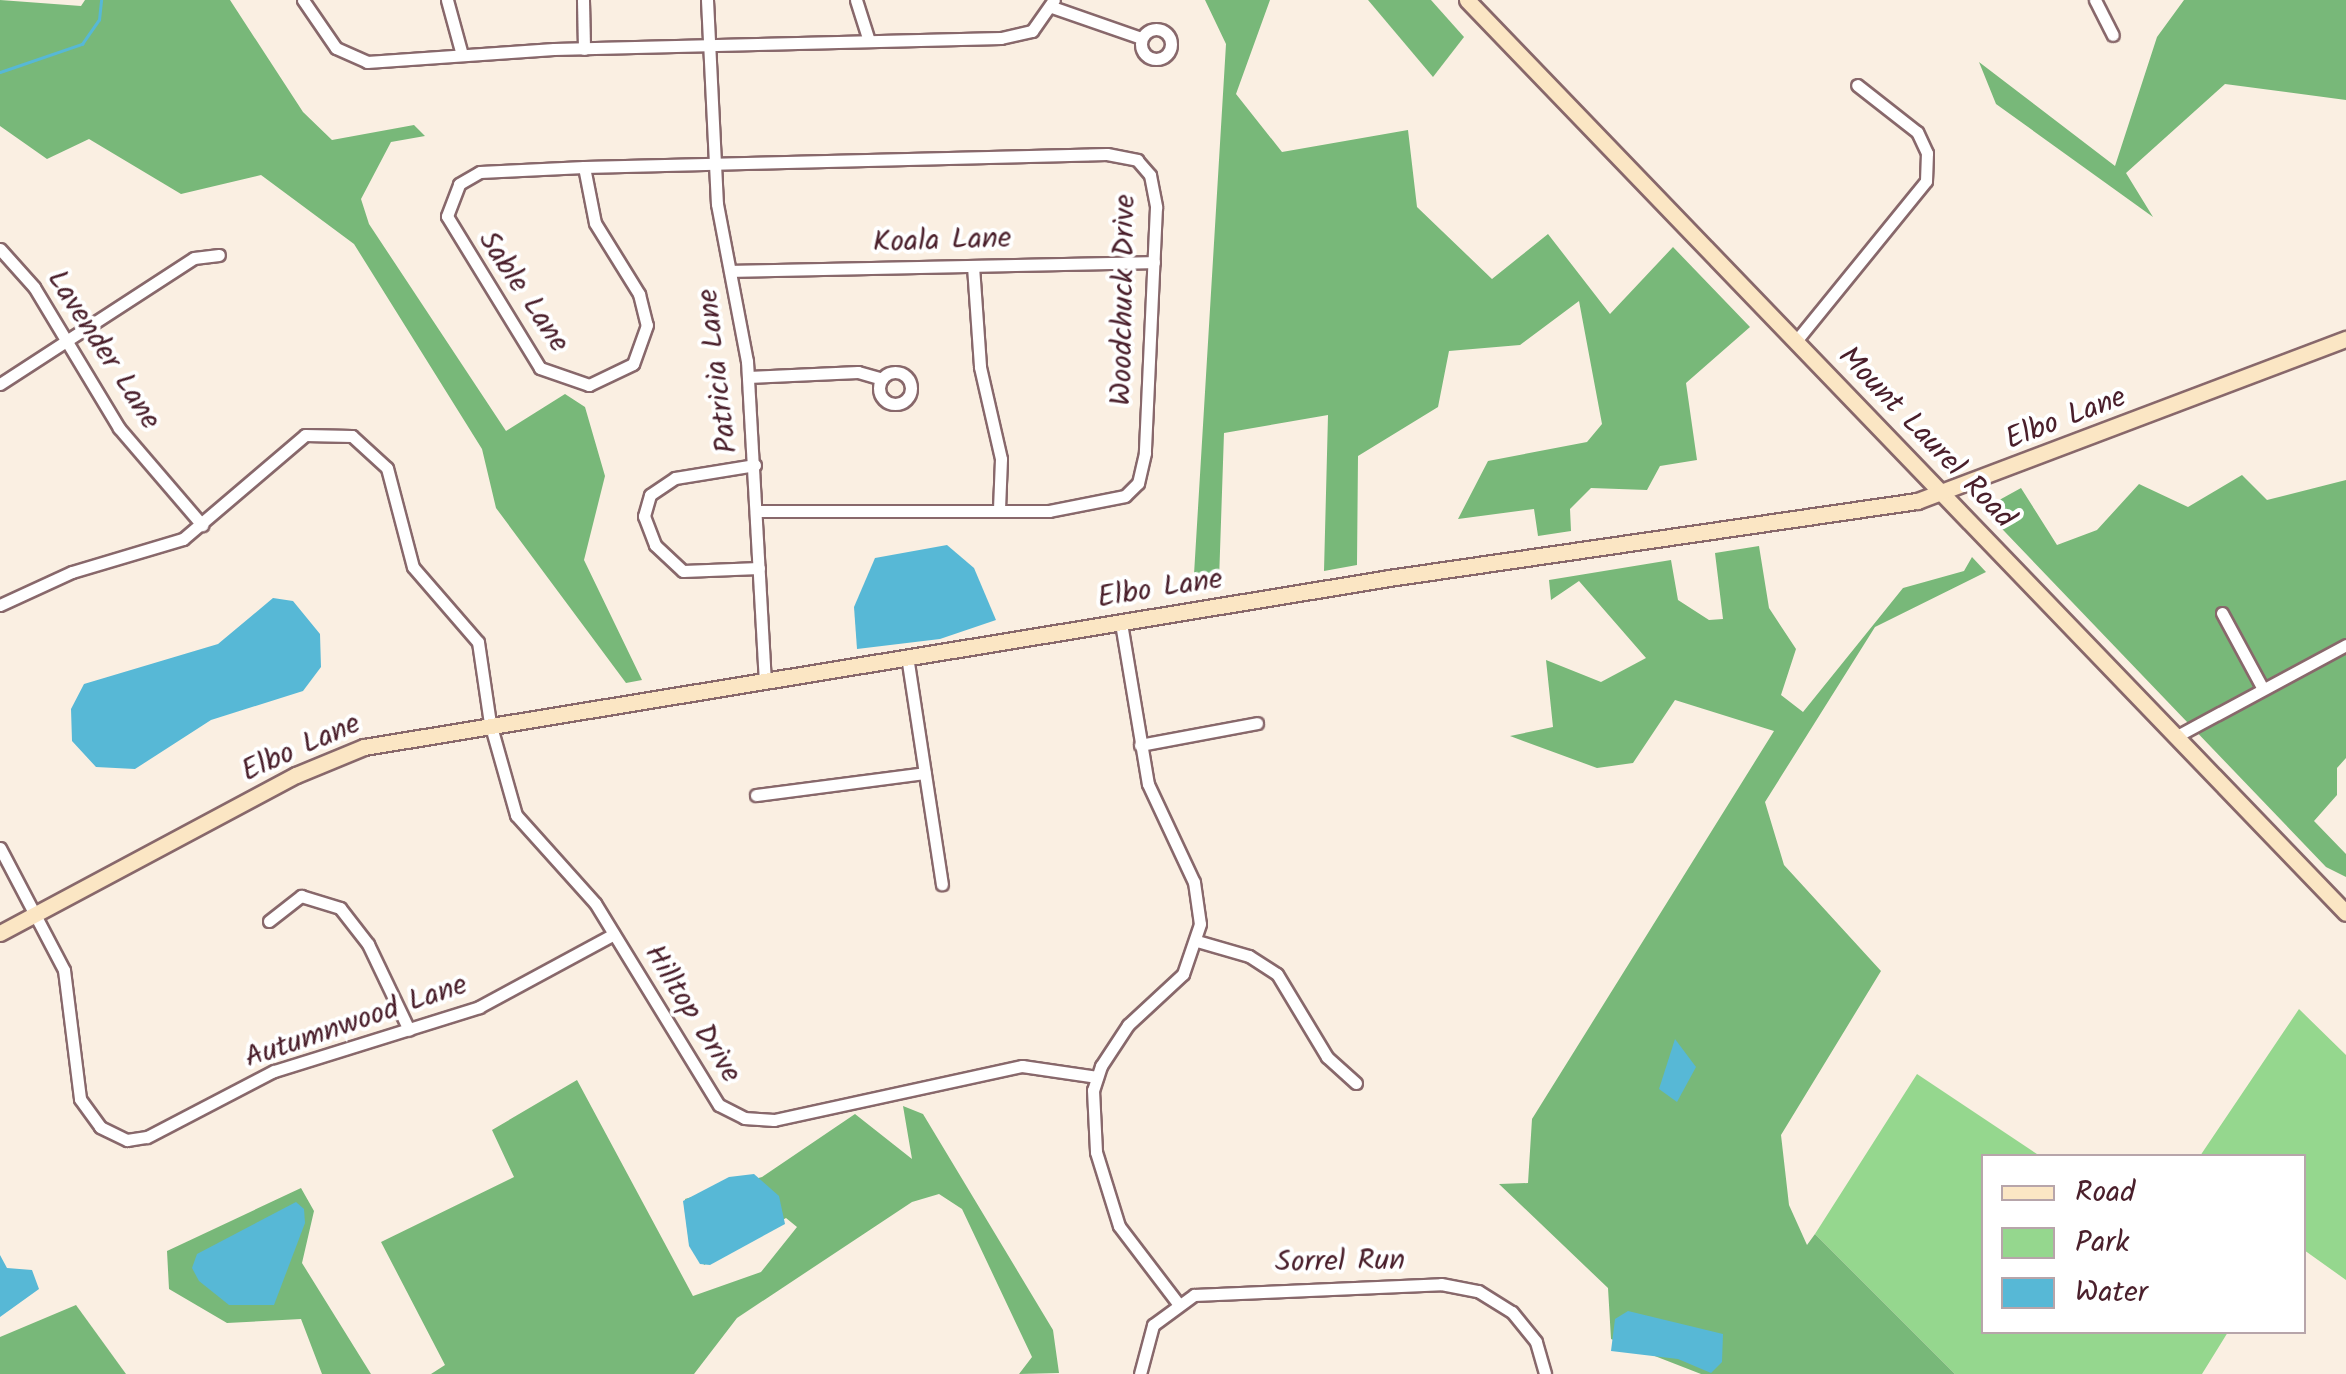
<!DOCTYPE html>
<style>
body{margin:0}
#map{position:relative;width:2346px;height:1374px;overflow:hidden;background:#faefe2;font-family:Kalam,sans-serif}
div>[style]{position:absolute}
.green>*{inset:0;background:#95d78e}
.forest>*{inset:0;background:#78b879}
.water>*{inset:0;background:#57b8d6}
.stream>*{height:2.5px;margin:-1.25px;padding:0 1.25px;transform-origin:1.25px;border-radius:1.25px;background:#57b8d6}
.roads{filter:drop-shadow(2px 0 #88686b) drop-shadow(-2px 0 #88686b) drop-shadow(0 2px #88686b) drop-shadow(0 -2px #88686b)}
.street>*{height:11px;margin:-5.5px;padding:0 5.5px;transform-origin:5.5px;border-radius:5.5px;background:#fff}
.street>.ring{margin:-5.5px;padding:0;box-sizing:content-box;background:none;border:11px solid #fff;border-radius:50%}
.secondary>*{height:15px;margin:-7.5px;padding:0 7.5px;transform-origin:7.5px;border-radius:7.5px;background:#fbe6c4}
span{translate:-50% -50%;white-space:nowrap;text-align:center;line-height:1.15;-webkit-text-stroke:8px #fff;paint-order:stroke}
.street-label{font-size:30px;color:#4a1f2b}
.legend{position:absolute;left:1981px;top:1154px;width:325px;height:180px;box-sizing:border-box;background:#fff;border:2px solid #b7a5aa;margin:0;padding:12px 18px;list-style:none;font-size:30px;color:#4a1f2b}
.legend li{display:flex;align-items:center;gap:20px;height:50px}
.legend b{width:50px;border:2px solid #b7a5aa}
</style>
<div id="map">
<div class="green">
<i style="clip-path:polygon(2299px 1009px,2346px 1055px,2346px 1280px,2304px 1250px,2304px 1156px,2200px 1156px)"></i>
<i style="clip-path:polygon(1917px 1074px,2040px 1156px,1984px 1156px,1984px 1332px,2228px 1332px,2202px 1374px,1955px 1374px,1815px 1234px)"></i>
</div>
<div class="forest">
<i style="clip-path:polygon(0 0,81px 6px,85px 0,230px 0,303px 112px,332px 140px,414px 125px,425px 136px,391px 142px,361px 199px,369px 224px,506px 431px,565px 394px,585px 407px,605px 476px,584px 560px,642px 680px,626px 683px,496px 508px,482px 449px,354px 244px,261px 175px,181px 194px,89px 139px,47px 159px,0 126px)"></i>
<i style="clip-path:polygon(1205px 0,1270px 0,1236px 94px,1282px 152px,1408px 130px,1417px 207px,1492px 279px,1548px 234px,1610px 314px,1673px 247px,1750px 327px,1686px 383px,1697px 460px,1660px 466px,1647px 490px,1591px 488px,1570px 509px,1571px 531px,1538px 536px,1534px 509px,1458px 519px,1488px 461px,1587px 442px,1602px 424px,1579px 301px,1520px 345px,1449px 351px,1438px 407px,1358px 456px,1357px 565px,1324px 571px,1328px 415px,1224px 433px,1219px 581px,1216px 588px,1193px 591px,1226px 44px)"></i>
<i style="clip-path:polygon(1368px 0,1431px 0,1464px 37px,1433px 77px)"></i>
<i style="clip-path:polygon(2184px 0,2346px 0,2346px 100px,2225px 84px,2126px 173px,2153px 217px,1996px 104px,1979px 62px,2115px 166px,2157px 37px)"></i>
<i style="clip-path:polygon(2242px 475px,2267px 500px,2346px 480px,2346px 758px,2337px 768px,2337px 795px,2314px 821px,2346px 854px,2346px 877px,2326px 867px,1983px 509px,2021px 488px,2057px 545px,2097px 530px,2139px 484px,2188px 507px)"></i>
<i style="clip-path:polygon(1759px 546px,1769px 608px,1796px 649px,1781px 695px,1803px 712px,1903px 588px,1964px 571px,1972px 557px,1986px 572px,1875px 627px,1765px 802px,1784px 865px,1881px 971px,1781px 1135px,1789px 1205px,1807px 1245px,1815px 1234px,1955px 1374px,1701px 1374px,1611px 1339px,1608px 1288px,1499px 1184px,1528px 1183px,1532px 1119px,1774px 731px,1675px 700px,1633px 763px,1597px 768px,1510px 736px,1553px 727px,1546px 660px,1601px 682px,1646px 658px,1579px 581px,1551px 600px,1549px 580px,1671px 560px,1678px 600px,1709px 620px,1723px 619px,1715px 553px)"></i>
<i style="clip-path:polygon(577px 1080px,693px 1296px,761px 1272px,797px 1227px,786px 1218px,704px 1265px,685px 1199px,762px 1177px,855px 1114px,912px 1159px,903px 1106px,923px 1114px,1053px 1330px,1059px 1373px,1019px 1374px,1032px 1357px,962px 1209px,939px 1194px,912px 1202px,737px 1318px,694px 1374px,431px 1374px,445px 1365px,381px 1242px,514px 1177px,492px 1130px)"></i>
<i style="clip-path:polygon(301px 1188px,314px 1211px,302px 1263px,371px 1374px,322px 1374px,301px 1319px,227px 1323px,169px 1289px,167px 1251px)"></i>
<i style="clip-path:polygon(76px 1305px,126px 1374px,0 1374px,0 1337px)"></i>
</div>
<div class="water">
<i style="clip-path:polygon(947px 545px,974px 568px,996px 620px,940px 639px,857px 649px,854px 607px,875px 558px)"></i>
<i style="clip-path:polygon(273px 598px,293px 601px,320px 634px,321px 667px,303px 691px,211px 720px,135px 769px,96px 767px,72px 741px,71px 709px,84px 684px,218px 644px)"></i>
<i style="clip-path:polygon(1675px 1039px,1696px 1067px,1677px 1102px,1659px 1089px)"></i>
<i style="clip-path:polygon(754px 1174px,779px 1196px,785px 1224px,710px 1265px,700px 1264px,689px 1246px,683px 1201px,729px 1177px)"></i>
<i style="clip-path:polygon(296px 1202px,304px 1209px,305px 1223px,274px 1305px,229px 1305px,199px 1281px,192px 1268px,197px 1254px)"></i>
<i style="clip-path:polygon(0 1255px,7px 1268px,32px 1270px,39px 1289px,0 1317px)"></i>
<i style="clip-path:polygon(1628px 1311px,1723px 1334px,1722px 1362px,1711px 1373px,1678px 1359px,1611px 1351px,1615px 1319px)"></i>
</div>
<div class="stream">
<i style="left:0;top:72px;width:87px;rotate:-18.9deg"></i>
<i style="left:82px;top:44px;width:29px;rotate:-55deg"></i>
<i style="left:99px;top:20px;width:20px;rotate:-84deg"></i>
</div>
<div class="roads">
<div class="street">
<i style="left:303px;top:0;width:58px;rotate:55.5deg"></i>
<i style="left:336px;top:48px;width:34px;rotate:24deg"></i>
<i style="left:367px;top:62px;width:187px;rotate:-4deg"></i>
<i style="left:554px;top:49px;width:447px;rotate:-1.4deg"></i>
<i style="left:1001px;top:38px;width:32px;rotate:-13deg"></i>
<i style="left:1032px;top:31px;width:38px;rotate:-55deg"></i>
<i style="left:447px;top:0;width:57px;rotate:74.7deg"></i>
<i style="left:583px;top:0;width:49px;rotate:88.8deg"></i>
<i style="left:707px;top:0;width:204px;rotate:87.2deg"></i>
<i style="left:717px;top:204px;width:160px;rotate:79.2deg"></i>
<i style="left:747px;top:361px;width:319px;rotate:86.8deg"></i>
<i style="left:856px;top:0;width:43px;rotate:72.4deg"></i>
<i style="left:2095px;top:0;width:39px;rotate:63deg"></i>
<i style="left:1052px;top:7px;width:94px;rotate:19.2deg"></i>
<i class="ring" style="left:1141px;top:29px;width:19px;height:19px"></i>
<i style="left:584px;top:167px;width:523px;rotate:-1.42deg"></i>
<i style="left:1107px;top:154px;width:31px;rotate:11deg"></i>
<i style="left:1137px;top:160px;width:20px;rotate:49deg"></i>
<i style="left:1150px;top:175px;width:33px;rotate:79deg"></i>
<i style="left:1156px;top:207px;width:246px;rotate:92.6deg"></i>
<i style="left:1145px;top:453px;width:31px;rotate:103deg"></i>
<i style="left:1138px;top:483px;width:18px;rotate:135deg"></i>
<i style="left:1125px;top:496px;width:77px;rotate:168.8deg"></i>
<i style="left:1049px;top:511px;width:290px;rotate:180deg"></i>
<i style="left:584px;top:167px;width:57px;rotate:78.9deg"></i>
<i style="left:595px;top:223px;width:84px;rotate:58.2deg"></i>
<i style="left:639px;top:294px;width:32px;rotate:76deg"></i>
<i style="left:647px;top:325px;width:41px;rotate:109.7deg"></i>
<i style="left:633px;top:364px;width:49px;rotate:154.5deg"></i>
<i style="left:589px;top:385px;width:52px;rotate:-160.9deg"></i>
<i style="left:540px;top:368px;width:178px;rotate:-121.5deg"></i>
<i style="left:447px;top:216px;width:34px;rotate:-69deg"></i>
<i style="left:459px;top:184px;width:24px;rotate:-30deg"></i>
<i style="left:480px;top:172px;width:104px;rotate:-2.8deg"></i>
<i style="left:0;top:249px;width:51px;rotate:48.2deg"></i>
<i style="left:34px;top:287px;width:165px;rotate:58.9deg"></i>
<i style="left:119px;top:428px;width:128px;rotate:49.4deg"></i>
<i style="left:973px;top:266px;width:101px;rotate:86deg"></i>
<i style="left:980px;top:367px;width:94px;rotate:77.1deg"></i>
<i style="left:1001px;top:459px;width:49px;rotate:92.3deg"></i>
<i style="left:732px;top:271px;width:422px;rotate:-1.2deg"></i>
<i style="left:1796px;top:341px;width:206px;rotate:-50.9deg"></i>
<i style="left:1926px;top:181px;width:28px;rotate:-88deg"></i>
<i style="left:1927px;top:153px;width:23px;rotate:-115deg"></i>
<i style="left:1917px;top:132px;width:76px;rotate:-141.9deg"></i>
<i class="ring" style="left:879px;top:372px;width:21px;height:21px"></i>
<i style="left:748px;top:377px;width:110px;rotate:-2.6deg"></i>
<i style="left:858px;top:372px;width:25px;rotate:16deg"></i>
<i style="left:0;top:384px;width:231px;rotate:-33deg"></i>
<i style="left:194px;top:258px;width:25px;rotate:-7deg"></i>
<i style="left:755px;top:465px;width:81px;rotate:170.8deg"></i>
<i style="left:675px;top:478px;width:30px;rotate:146deg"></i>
<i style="left:650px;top:495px;width:22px;rotate:106deg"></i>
<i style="left:644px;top:516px;width:31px;rotate:69deg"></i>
<i style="left:655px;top:545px;width:38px;rotate:43deg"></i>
<i style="left:683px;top:571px;width:76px;rotate:-2.3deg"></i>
<i style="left:0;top:605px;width:79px;rotate:-24.6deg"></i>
<i style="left:72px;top:572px;width:116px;rotate:-16.6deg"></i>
<i style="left:183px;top:539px;width:160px;rotate:-40.4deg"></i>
<i style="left:305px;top:435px;width:47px;rotate:1.2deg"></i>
<i style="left:352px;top:436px;width:47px;rotate:42.4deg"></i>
<i style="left:387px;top:468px;width:102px;rotate:75.3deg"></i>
<i style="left:413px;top:567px;width:99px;rotate:49.1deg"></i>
<i style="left:478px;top:642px;width:82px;rotate:81.6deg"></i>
<i style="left:490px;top:723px;width:96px;rotate:74.2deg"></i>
<i style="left:516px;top:815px;width:118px;rotate:48.1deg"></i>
<i style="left:595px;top:903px;width:237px;rotate:58.5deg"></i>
<i style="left:719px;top:1105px;width:28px;rotate:27deg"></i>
<i style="left:744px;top:1118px;width:30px;rotate:4deg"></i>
<i style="left:774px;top:1120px;width:254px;rotate:-12.3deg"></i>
<i style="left:1022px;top:1066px;width:76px;rotate:8.3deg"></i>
<i style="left:2222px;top:613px;width:86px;rotate:61.7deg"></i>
<i style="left:1121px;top:623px;width:163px;rotate:80.5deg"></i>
<i style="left:1148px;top:784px;width:108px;rotate:64.9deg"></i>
<i style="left:1194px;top:882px;width:42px;rotate:81.9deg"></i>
<i style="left:1200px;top:924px;width:53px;rotate:108.8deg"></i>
<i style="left:1183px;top:974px;width:75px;rotate:137.2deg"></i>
<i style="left:1128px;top:1025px;width:49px;rotate:123.4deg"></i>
<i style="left:1101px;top:1066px;width:25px;rotate:108deg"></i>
<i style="left:1093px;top:1090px;width:62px;rotate:87.2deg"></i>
<i style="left:1096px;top:1152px;width:77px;rotate:72.7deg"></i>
<i style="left:1119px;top:1226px;width:96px;rotate:52.7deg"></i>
<i style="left:907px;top:656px;width:231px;rotate:81.3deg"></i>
<i style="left:2177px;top:736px;width:192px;rotate:-28.3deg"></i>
<i style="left:1140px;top:745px;width:119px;rotate:-10.6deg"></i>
<i style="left:756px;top:795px;width:170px;rotate:-7.4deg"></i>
<i style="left:0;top:848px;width:138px;rotate:62.3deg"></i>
<i style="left:64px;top:970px;width:130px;rotate:82.9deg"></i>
<i style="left:80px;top:1099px;width:34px;rotate:54deg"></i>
<i style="left:100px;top:1127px;width:30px;rotate:26deg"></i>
<i style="left:127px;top:1140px;width:20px;rotate:-9deg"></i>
<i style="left:147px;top:1137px;width:143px;rotate:-27.5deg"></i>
<i style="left:274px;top:1071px;width:215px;rotate:-17.3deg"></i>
<i style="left:479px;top:1007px;width:153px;rotate:-28.4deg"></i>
<i style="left:269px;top:921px;width:41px;rotate:-38deg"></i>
<i style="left:301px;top:896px;width:41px;rotate:17.1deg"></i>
<i style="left:340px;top:908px;width:46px;rotate:52.1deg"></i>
<i style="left:368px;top:944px;width:95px;rotate:64.5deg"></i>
<i style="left:1197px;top:941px;width:54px;rotate:16.1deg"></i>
<i style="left:1249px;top:956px;width:33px;rotate:33deg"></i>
<i style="left:1277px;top:974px;width:97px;rotate:58.9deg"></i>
<i style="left:1327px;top:1057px;width:39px;rotate:42deg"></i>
<i style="left:1140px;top:1374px;width:51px;rotate:-75.1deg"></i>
<i style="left:1153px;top:1325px;width:51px;rotate:-36.2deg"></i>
<i style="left:1194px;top:1295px;width:247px;rotate:-2.5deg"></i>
<i style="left:1441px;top:1284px;width:38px;rotate:11deg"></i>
<i style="left:1478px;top:1291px;width:40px;rotate:32deg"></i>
<i style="left:1512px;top:1312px;width:38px;rotate:51deg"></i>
<i style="left:1536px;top:1342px;width:33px;rotate:74deg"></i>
</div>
<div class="secondary">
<i style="left:1467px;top:0;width:1267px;rotate:46.09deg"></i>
<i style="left:0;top:933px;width:336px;rotate:-28.1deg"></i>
<i style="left:296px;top:775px;width:74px;rotate:-22.4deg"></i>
<i style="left:364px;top:747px;width:1039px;rotate:-9.36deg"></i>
<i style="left:1389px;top:578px;width:534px;rotate:-8.3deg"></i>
<i style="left:1917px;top:501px;width:459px;rotate:-20.7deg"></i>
</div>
</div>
<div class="street-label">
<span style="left:942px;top:241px;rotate:-2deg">Koala Lane</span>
<span style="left:523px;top:292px;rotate:56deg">Sable Lane</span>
<span style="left:1124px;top:300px;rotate:-89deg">Woodchuck Drive</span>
<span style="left:103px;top:350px;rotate:57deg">Lavender Lane</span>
<span style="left:718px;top:371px;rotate:-97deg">Patricia Lane</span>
<span style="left:2066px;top:419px;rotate:-21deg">Elbo Lane</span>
<span style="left:1926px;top:438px;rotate:46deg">Mount Laurel Road</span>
<span style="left:1160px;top:589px;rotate:-9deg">Elbo Lane</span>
<span style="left:301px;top:748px;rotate:-24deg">Elbo Lane</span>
<span style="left:692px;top:1014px;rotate:58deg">Hilltop Drive</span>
<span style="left:356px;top:1022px;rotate:-19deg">Autumnwood Lane</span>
<span style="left:1340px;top:1262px;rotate:-1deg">Sorrel Run</span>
</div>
<ul class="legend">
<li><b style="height:12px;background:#fbe6c4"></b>Road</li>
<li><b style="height:28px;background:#95d78e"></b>Park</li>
<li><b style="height:28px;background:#57b8d6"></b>Water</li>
</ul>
</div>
